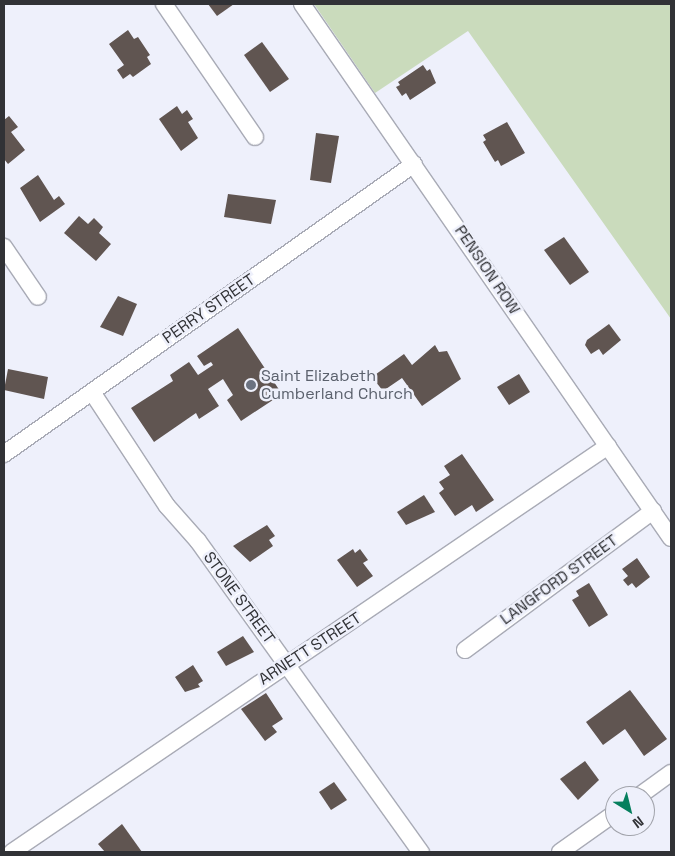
<!DOCTYPE html>
<style>
body{margin:0}
#map{position:relative;width:675px;height:856px;overflow:hidden;background:#eef0fb;font-family:"Space Grotesk",sans-serif}
div>[style]{position:absolute}
.green>*{inset:0;background:#cadbbc}
.building>*{inset:0;background:#605551}
.roads{filter:drop-shadow(1px 0 #a9abb6) drop-shadow(-1px 0 #a9abb6) drop-shadow(0 1px #a9abb6) drop-shadow(0 -1px #a9abb6)}
.street>*{height:16px;margin:-8px;padding:0 8px;transform-origin:8px;border-radius:8px;background:#fff}
.dots>*{width:14px;height:14px;translate:-50% -50%;box-sizing:border-box;border:2px solid #eef0fb;border-radius:50%}
span{translate:-50% -50%;white-space:nowrap;text-align:center;line-height:1.15;-webkit-text-stroke:5px #eef0fb;paint-order:stroke}
.street-label{font-size:16px;color:#313236}
.worship-label{font-size:16px;color:#5b616d}
.left{translate:0 -50%;text-align:left}
.frame{position:absolute;inset:0;border:5px solid #313236;pointer-events:none}
.north{position:absolute;left:605px;top:786px;width:50px;height:50px;box-sizing:border-box;background:#eef0fb;border:1px solid #a2a4ac;border-radius:50%;rotate:144deg;font-size:14px;font-weight:700;line-height:20px;text-align:center;color:#313236}
.north::after{content:'';display:block;margin:auto;width:18px;height:22px;background:#067f5e;clip-path:polygon(50% 0,100% 100%,50% 72%,0 100%)}
</style>
<div id="map">
<div class="green">
<i style="clip-path:polygon(314px 4px,671px 4px,671px 319px,468px 31px,375px 93px)"></i>
</div>
<div class="building">
<i style="clip-path:polygon(208px 4px,234px 4px,217px 16px)"></i>
<i style="clip-path:polygon(128px 30px,134px 39px,138px 37px,150px 55px,147px 57px,151px 64px,133px 77px,130px 74px,123px 79px,117px 70px,124px 65px,109px 44px)"></i>
<i style="clip-path:polygon(262px 42px,289px 79px,270px 92px,244px 55px)"></i>
<i style="clip-path:polygon(423px 65px,427px 71px,430px 69px,436px 83px,410px 100px,406px 93px,402px 96px,396px 87px,400px 85px,398px 82px)"></i>
<i style="clip-path:polygon(177px 106px,182px 114px,187px 110px,193px 119px,188px 122px,198px 138px,181px 151px,159px 119px)"></i>
<i style="clip-path:polygon(9px 116px,18px 127px,11px 132px,25px 150px,8px 164px,4px 159px,4px 120px)"></i>
<i style="clip-path:polygon(507px 122px,525px 153px,501px 166px,498px 160px,495px 162px,483px 142px,486px 140px,483px 135px)"></i>
<i style="clip-path:polygon(316px 133px,339px 136px,331px 183px,310px 180px)"></i>
<i style="clip-path:polygon(38px 175px,54px 200px,59px 196px,65px 204px,40px 222px,20px 188px)"></i>
<i style="clip-path:polygon(228px 194px,276px 200px,271px 224px,224px 217px)"></i>
<i style="clip-path:polygon(79px 216px,88px 224px,94px 218px,103px 227px,99px 233px,111px 244px,96px 261px,64px 233px)"></i>
<i style="clip-path:polygon(564px 237px,589px 272px,570px 285px,544px 250px)"></i>
<i style="clip-path:polygon(118px 296px,137px 304px,123px 336px,100px 327px)"></i>
<i style="clip-path:polygon(609px 324px,621px 340px,603px 355px,599px 349px,591px 354px,585px 345px,587px 340px)"></i>
<i style="clip-path:polygon(238px 328px,282px 394px,241px 421px,227px 400px,233px 395px,223px 379px,208px 389px,219px 406px,199px 419px,196px 413px,154px 442px,131px 408px,173px 381px,170px 375px,189px 362px,198px 375px,213px 365px,211px 362px,204px 366px,197px 356px)"></i>
<i style="clip-path:polygon(435px 345px,439px 352px,447px 351px,461px 379px,422px 406px,402px 378px,383px 391px,372px 377px,404px 354px,412px 365px)"></i>
<i style="clip-path:polygon(8px 369px,48px 377px,44px 399px,4px 390px)"></i>
<i style="clip-path:polygon(519px 374px,530px 392px,509px 405px,497px 387px)"></i>
<i style="clip-path:polygon(462px 454px,494px 500px,476px 512px,472px 505px,455px 516px,439px 493px,444px 489px,439px 482px,450px 475px,444px 466px)"></i>
<i style="clip-path:polygon(424px 495px,435px 512px,406px 525px,397px 512px)"></i>
<i style="clip-path:polygon(267px 525px,275px 536px,269px 540px,273px 546px,250px 562px,233px 546px)"></i>
<i style="clip-path:polygon(353px 549px,355px 553px,360px 549px,368px 560px,363px 563px,373px 576px,357px 587px,337px 560px)"></i>
<i style="clip-path:polygon(637px 558px,650px 577px,636px 588px,632px 583px,628px 586px,623px 580px,628px 576px,622px 569px)"></i>
<i style="clip-path:polygon(589px 583px,608px 615px,589px 627px,572px 600px,579px 596px,576px 591px)"></i>
<i style="clip-path:polygon(243px 636px,254px 652px,226px 666px,217px 652px)"></i>
<i style="clip-path:polygon(193px 665px,203px 681px,198px 684px,200px 687px,185px 692px,175px 677px)"></i>
<i style="clip-path:polygon(630px 690px,667px 739px,644px 756px,625px 729px,603px 745px,586px 722px)"></i>
<i style="clip-path:polygon(266px 693px,283px 719px,272px 726px,277px 732px,265px 741px,241px 709px)"></i>
<i style="clip-path:polygon(585px 761px,599px 780px,578px 800px,560px 779px)"></i>
<i style="clip-path:polygon(334px 782px,347px 800px,331px 810px,319px 792px)"></i>
<i style="clip-path:polygon(122px 824px,142px 852px,105px 852px,98px 844px)"></i>
</div>
<div class="roads">
<div class="street">
<i style="left:164px;top:4px;width:161px;rotate:55.6deg"></i>
<i style="left:302px;top:4px;width:649px;rotate:55.36deg"></i>
<i style="left:4px;top:247px;width:60px;rotate:55.8deg"></i>
<i style="left:92px;top:392px;width:136px;rotate:56.7deg"></i>
<i style="left:167px;top:506px;width:47px;rotate:48.5deg"></i>
<i style="left:198px;top:541px;width:383px;rotate:54.4deg"></i>
<i style="left:4px;top:454px;width:502px;rotate:-35.27deg"></i>
<i style="left:465px;top:650px;width:234px;rotate:-36.5deg"></i>
<i style="left:639px;top:796px;width:39px;rotate:-36deg"></i>
<i style="left:12px;top:852px;width:721px;rotate:-34.26deg"></i>
<i style="left:560px;top:852px;width:67px;rotate:-35.3deg"></i>
</div>
</div>
<div class="dots">
<i style="left:251px;top:385px;background:#6b7280"></i>
</div>
<div class="street-label">
<span style="left:487px;top:270px;rotate:56deg">PENSION ROW</span>
<span style="left:209px;top:309px;rotate:-35deg">PERRY STREET</span>
<span style="left:559px;top:580px;rotate:-36deg">LANGFORD STREET</span>
<span style="left:239px;top:598px;rotate:54deg">STONE STREET</span>
<span style="left:310px;top:649px;rotate:-33deg">ARNETT STREET</span>
</div>
<div class="worship-label">
<span class="left" style="left:261px;top:385px">Saint Elizabeth<br>Cumberland Church</span>
</div>
<div class="frame"></div>
<div class="north">N</div>
</div>
